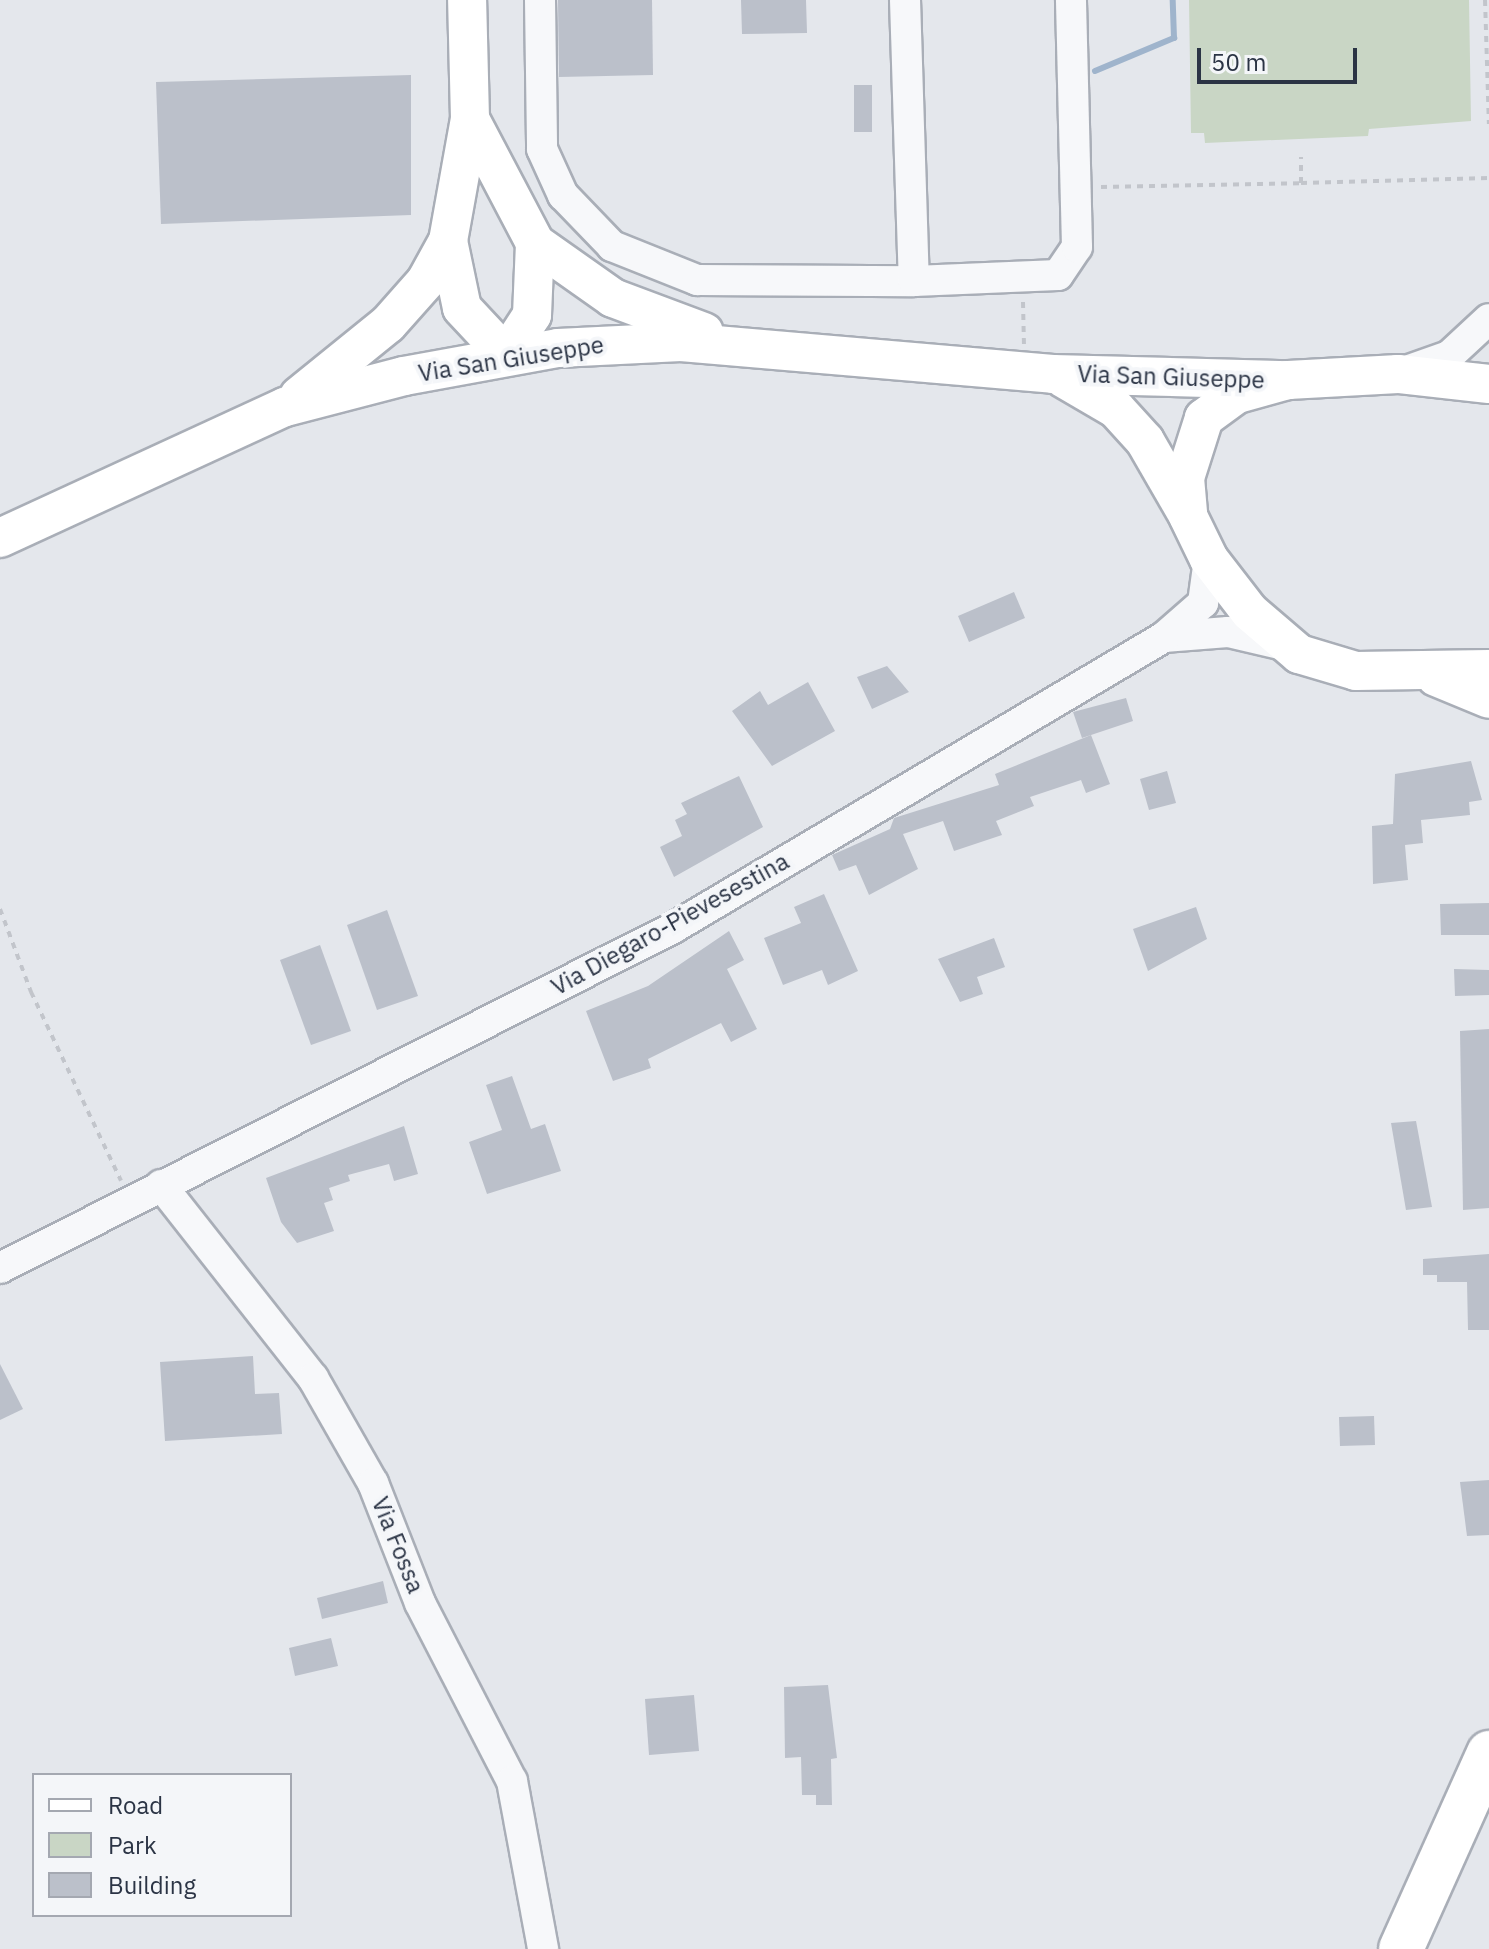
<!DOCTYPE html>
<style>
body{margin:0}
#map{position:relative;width:1489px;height:1949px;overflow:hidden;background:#e4e7ec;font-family:"IBM Plex Sans",sans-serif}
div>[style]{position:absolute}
.green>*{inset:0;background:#c9d6c5}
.stream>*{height:6px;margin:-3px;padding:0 3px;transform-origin:3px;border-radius:3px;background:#9fb4cc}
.building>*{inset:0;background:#bbc0ca}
.path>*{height:4px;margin-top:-2px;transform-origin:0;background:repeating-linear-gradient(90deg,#c2c5cb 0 6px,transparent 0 12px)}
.roads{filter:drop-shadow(2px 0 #a9aeb7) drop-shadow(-2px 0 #a9aeb7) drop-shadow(0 2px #a9aeb7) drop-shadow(0 -2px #a9aeb7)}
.minor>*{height:30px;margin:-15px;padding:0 15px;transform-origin:15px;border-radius:15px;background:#f7f8fa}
.major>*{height:38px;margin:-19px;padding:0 19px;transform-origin:19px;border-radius:19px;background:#fff}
.highway>*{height:44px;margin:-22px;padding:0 22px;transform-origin:22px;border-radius:22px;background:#fff}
span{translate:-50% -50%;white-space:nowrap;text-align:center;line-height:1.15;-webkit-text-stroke:8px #f4f6f9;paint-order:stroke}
.street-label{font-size:24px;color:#2b3445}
.legend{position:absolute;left:32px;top:1773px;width:260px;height:144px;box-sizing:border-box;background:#f4f6f9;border:2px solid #a4a8b1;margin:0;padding:10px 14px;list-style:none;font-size:24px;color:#2b3445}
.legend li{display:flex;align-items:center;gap:16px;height:40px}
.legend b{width:40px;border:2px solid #a4a8b1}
.scale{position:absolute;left:1197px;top:48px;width:160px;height:36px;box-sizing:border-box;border:4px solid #2b3445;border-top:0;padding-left:10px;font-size:24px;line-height:28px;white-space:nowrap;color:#2b3445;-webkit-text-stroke:6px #f4f6f9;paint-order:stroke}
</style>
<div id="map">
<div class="green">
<i style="clip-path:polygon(1189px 0,1469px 0,1471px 121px,1369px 129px,1368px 136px,1205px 143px,1204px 133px,1191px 133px)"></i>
</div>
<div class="stream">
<i style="left:1095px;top:71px;width:86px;rotate:-22.7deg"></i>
<i style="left:1174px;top:38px;width:38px;rotate:-92deg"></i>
</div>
<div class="building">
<i style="clip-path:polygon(558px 0,652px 0,653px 75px,559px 77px)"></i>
<i style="clip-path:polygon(741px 0,806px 0,807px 33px,742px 34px)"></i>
<i style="clip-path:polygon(411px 75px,411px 215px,161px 224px,156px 82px)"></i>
<i style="clip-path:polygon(854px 85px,872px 85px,872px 132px,854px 132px)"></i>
<i style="clip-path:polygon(1014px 592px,1025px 618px,969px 642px,958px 616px)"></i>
<i style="clip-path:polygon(887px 666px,909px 692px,872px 709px,857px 677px)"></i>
<i style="clip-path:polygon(808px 682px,835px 731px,772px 766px,732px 711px,760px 691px,768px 705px)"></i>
<i style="clip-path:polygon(1126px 698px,1133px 721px,1082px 738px,1073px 712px)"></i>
<i style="clip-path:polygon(1091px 735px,1110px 784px,1086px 793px,1081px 780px,1030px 797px,1034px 806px,996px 821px,1002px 835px,954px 851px,943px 821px,903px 834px,918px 869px,869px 895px,856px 865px,839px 871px,832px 855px,890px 829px,894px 818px,999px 785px,995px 774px)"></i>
<i style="clip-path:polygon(1471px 761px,1482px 800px,1469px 802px,1470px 815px,1421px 820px,1423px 843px,1405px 845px,1408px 880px,1373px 884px,1372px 826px,1393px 824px,1395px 774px)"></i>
<i style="clip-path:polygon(1167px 771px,1176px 803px,1149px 810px,1140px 779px)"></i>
<i style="clip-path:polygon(739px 776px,763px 827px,674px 877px,660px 847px,682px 836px,675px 820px,687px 814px,681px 803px)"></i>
<i style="clip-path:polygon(824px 894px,858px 971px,828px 985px,822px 970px,783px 985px,764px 938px,801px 923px,794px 907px)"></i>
<i style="clip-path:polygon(1489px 903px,1489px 935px,1441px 935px,1440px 904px)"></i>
<i style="clip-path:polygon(1196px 907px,1207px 939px,1148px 971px,1133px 929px)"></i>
<i style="clip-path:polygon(387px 910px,418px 996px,377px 1010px,347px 925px)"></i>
<i style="clip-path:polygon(729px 931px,744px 960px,727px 969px,757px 1029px,731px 1042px,721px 1023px,648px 1059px,651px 1068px,613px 1081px,586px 1011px,648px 986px)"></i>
<i style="clip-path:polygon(994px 938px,1005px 967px,977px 977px,983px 994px,960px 1002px,938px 959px)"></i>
<i style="clip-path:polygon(320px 945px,351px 1031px,311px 1045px,280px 960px)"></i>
<i style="clip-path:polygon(1454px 969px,1489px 970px,1489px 995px,1455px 996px)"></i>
<i style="clip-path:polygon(1489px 1029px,1489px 1208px,1463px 1210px,1460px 1031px)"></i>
<i style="clip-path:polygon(512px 1076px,531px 1129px,545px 1124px,561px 1171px,487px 1194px,469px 1142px,502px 1130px,486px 1085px)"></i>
<i style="clip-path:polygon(1416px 1121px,1432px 1207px,1406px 1210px,1391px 1123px)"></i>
<i style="clip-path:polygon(404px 1126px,418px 1174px,394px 1181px,389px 1164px,348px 1175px,350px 1181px,329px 1188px,333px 1200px,324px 1203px,334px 1231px,297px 1243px,281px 1222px,266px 1178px)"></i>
<i style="clip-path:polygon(1489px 1254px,1489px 1330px,1468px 1330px,1467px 1282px,1437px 1282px,1437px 1275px,1423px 1275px,1423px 1259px)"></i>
<i style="clip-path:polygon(253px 1356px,255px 1394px,279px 1393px,282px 1434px,165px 1441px,160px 1362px)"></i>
<i style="clip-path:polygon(0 1364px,23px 1409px,0 1420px)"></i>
<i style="clip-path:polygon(1374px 1416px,1375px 1445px,1340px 1446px,1339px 1417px)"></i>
<i style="clip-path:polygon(1489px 1480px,1489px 1535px,1467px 1536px,1460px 1482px)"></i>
<i style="clip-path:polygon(383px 1581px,388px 1603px,322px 1619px,317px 1598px)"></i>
<i style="clip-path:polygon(331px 1638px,338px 1666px,295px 1676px,289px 1648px)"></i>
<i style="clip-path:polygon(828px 1685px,837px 1758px,831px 1759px,832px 1805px,816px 1805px,816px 1795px,802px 1795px,801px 1757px,785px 1758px,784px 1687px)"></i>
<i style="clip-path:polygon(694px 1695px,699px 1751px,649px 1755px,645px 1699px)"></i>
</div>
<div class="path">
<i style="left:1485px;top:0;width:124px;rotate:88.2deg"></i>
<i style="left:1301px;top:183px;width:188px;rotate:-1.5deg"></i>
<i style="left:1101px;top:187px;width:200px;rotate:-1.1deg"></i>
<i style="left:1301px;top:183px;width:26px;rotate:-90deg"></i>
<i style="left:1023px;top:302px;width:43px;rotate:88.7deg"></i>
<i style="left:0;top:909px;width:89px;rotate:69.5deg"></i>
<i style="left:31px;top:992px;width:209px;rotate:64.5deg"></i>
</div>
<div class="roads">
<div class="minor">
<i style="left:540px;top:0;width:149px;rotate:89.2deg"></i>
<i style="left:542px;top:149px;width:51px;rotate:65.5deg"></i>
<i style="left:563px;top:195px;width:71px;rotate:46.1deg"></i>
<i style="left:612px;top:246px;width:92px;rotate:21.8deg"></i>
<i style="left:697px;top:280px;width:217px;rotate:0.3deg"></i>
<i style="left:905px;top:0;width:281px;rotate:88.2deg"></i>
<i style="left:914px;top:281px;width:144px;rotate:-2.4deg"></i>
<i style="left:1058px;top:275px;width:34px;rotate:-56deg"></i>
<i style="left:1077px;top:247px;width:247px;rotate:-91.4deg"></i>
<i style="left:1401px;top:373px;width:51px;rotate:-19.5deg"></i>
<i style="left:1449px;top:356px;width:54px;rotate:-42.8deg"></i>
<i style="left:1164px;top:637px;width:64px;rotate:-4.5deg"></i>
<i style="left:1228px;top:632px;width:57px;rotate:13.1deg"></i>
<i style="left:161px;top:1185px;width:246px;rotate:51.8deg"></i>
<i style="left:313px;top:1378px;width:121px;rotate:60.3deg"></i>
<i style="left:373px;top:1483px;width:129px;rotate:68.6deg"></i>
<i style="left:420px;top:1603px;width:200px;rotate:62.7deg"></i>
<i style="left:512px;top:1781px;width:171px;rotate:79.5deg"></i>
<i style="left:0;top:1268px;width:754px;rotate:-26.8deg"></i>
<i style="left:673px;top:928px;width:571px;rotate:-30.65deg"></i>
<i style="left:1164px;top:637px;width:52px;rotate:-41.1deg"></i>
<i style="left:1203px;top:603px;width:44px;rotate:-82.2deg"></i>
</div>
<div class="major">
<i style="left:470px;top:119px;width:140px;rotate:62.3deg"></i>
<i style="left:535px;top:243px;width:95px;rotate:35.2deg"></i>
<i style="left:613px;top:298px;width:97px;rotate:20.5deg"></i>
<i style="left:448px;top:241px;width:68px;rotate:78.2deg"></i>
<i style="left:462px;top:308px;width:64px;rotate:46.9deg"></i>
<i style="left:506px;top:355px;width:48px;rotate:-57deg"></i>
<i style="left:532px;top:315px;width:72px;rotate:-87.6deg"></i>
<i style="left:1063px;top:378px;width:61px;rotate:30.3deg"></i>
<i style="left:1116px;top:409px;width:43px;rotate:47.8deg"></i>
<i style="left:1145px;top:441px;width:82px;rotate:60deg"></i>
<i style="left:1489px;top:384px;width:92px;rotate:-173.7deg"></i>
<i style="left:1398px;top:374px;width:110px;rotate:176.9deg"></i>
<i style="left:1288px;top:380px;width:53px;rotate:164.6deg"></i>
<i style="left:1237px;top:394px;width:41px;rotate:144deg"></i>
<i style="left:1204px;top:418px;width:63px;rotate:107.6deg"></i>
<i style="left:1185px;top:478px;width:38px;rotate:85deg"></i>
<i style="left:1188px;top:516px;width:48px;rotate:64deg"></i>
<i style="left:1209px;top:559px;width:67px;rotate:52.3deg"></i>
<i style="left:1250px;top:612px;width:65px;rotate:40.6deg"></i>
<i style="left:1299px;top:654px;width:59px;rotate:16.6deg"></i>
<i style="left:1356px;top:671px;width:133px;rotate:-0.9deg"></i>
<i style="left:299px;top:396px;width:114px;rotate:-39deg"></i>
<i style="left:388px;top:324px;width:57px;rotate:-48.5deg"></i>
<i style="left:426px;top:281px;width:46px;rotate:-61.2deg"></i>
<i style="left:448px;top:241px;width:124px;rotate:-79.8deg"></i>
<i style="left:470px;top:119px;width:119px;rotate:-91.4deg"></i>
<i style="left:0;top:538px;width:314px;rotate:-24.7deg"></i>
<i style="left:285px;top:407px;width:123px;rotate:-14.6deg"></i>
<i style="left:404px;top:376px;width:157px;rotate:-10.3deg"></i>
<i style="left:558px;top:348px;width:123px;rotate:-2.8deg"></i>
<i style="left:681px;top:342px;width:373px;rotate:4.9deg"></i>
<i style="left:1053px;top:374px;width:235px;rotate:1.5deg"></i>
<i style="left:1436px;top:677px;width:57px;rotate:22.5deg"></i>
</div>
<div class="highway">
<i style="left:1401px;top:1949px;width:215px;rotate:-65.8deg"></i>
</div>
</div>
<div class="street-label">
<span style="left:511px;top:359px;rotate:-9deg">Via San Giuseppe</span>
<span style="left:1171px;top:377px;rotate:2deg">Via San Giuseppe</span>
<span style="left:670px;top:924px;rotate:-29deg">Via Diegaro-Pievesestina</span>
<span style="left:398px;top:1545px;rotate:68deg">Via Fossa</span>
</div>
<ul class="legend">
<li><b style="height:10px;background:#fff"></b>Road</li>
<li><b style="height:22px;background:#c9d6c5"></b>Park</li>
<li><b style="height:22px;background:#bbc0ca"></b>Building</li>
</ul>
<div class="scale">50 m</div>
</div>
